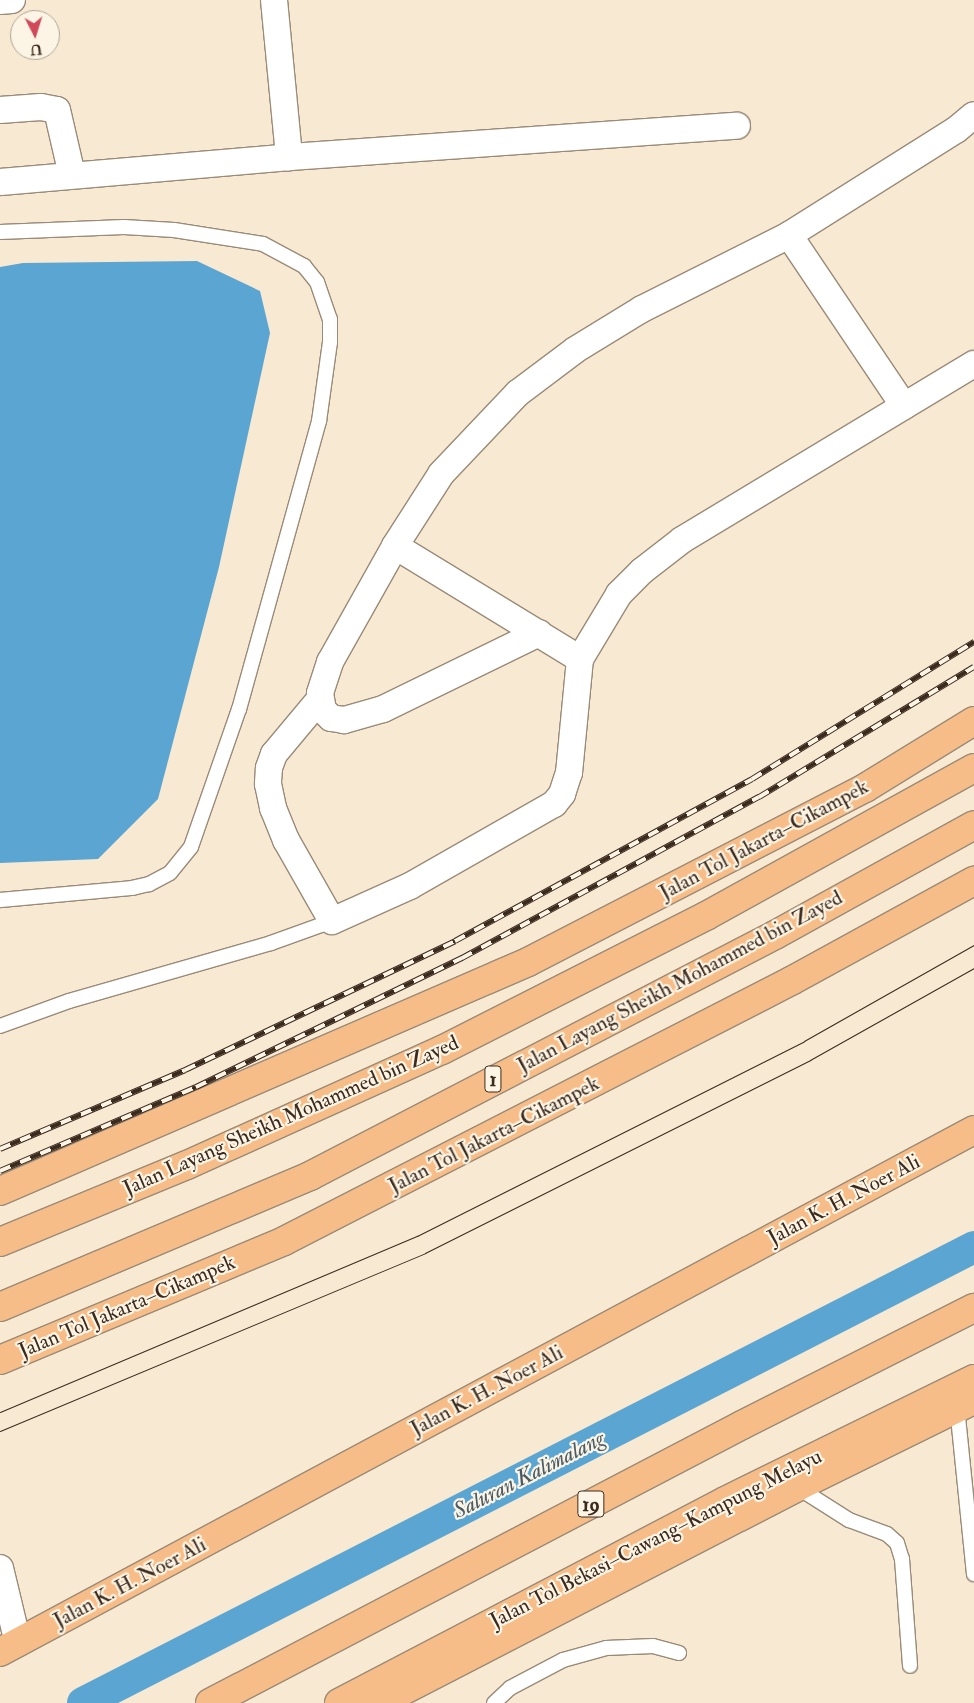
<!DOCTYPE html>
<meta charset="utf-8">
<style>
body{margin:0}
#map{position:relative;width:974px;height:1703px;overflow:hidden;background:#f8e9d2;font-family:"IM FELL Double Pica",serif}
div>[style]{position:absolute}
.water>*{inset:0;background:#5ba5d2}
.canal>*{height:32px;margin:-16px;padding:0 16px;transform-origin:16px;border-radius:16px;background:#5ba5d2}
.roads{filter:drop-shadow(1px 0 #9a8a78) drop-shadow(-1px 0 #9a8a78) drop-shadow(0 1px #9a8a78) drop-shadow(0 -1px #9a8a78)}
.lane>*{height:14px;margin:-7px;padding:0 7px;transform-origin:7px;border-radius:7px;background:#fff}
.street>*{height:26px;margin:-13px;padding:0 13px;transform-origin:13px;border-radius:13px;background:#fff}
.primary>*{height:28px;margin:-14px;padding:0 14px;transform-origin:14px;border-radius:14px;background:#f7bd88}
.highway>*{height:28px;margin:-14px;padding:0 14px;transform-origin:14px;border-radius:14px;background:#f7bd88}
.tram>*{height:1px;margin:-0.5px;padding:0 0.5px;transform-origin:0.5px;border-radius:0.5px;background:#3b2a1e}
.rail>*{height:5.5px;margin-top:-2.75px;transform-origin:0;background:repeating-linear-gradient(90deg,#fcf5e5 0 11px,#3b2a1e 0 22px);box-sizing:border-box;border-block:1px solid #3b2a1e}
span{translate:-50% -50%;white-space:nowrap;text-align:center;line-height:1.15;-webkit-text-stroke:4.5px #fcf5e5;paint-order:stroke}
.shield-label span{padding:1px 4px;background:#fcf5e5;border:1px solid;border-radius:4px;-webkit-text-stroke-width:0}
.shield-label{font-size:20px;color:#3b2a1e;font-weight:700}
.street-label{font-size:21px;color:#3b2a1e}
.water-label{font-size:22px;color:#485b66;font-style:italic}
.north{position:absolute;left:10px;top:10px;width:50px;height:50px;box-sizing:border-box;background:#fcf5e5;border:1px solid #afa495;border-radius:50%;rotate:175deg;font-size:14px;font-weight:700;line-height:20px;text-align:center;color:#3b2a1e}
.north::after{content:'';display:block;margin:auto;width:18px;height:22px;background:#d1495b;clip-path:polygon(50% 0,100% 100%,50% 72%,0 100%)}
</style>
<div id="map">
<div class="water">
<i style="clip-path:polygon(197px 261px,260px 291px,270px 333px,219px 567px,158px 799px,98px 859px,0 863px,0 267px,23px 263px)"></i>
</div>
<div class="canal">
<i style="left:83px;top:1703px;width:1001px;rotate:-27.1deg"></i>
</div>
<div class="roads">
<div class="lane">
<i style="left:0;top:232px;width:124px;rotate:-2.3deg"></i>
<i style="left:124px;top:227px;width:50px;rotate:3.4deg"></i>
<i style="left:174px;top:230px;width:90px;rotate:8.9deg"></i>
<i style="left:263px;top:244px;width:47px;rotate:28.2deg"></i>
<i style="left:304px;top:266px;width:21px;rotate:51deg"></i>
<i style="left:317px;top:282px;width:39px;rotate:71deg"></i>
<i style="left:330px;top:319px;width:23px;rotate:90deg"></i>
<i style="left:330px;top:342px;width:80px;rotate:97.9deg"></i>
<i style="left:319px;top:421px;width:299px;rotate:105.5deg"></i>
<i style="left:239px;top:709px;width:146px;rotate:109.2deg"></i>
<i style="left:191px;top:847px;width:33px;rotate:129deg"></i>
<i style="left:170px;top:873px;width:24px;rotate:152deg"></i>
<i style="left:149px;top:884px;width:17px;rotate:167deg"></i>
<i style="left:132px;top:888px;width:133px;rotate:174.8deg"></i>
<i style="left:0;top:1026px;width:73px;rotate:-19.9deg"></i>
<i style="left:69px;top:1001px;width:210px;rotate:-16deg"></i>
<i style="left:271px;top:943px;width:65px;rotate:-19.8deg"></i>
<i style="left:957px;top:1407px;width:168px;rotate:84.2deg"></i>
<i style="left:797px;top:1487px;width:62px;rotate:32.4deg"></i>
<i style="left:849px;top:1520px;width:40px;rotate:20.2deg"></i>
<i style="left:887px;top:1534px;width:13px;rotate:42deg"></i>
<i style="left:897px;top:1543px;width:17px;rotate:73deg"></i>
<i style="left:902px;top:1559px;width:107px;rotate:85.7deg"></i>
<i style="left:494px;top:1703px;width:22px;rotate:-43deg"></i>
<i style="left:510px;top:1688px;width:60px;rotate:-27.8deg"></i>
<i style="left:563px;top:1660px;width:45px;rotate:-15.6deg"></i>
<i style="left:606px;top:1648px;width:47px;rotate:-2.4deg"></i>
<i style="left:653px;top:1646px;width:27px;rotate:15deg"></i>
</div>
<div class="street">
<i style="left:274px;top:0;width:158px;rotate:84.5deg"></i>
<i style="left:289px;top:157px;width:449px;rotate:-4deg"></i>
<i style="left:0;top:1px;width:12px;rotate:-5deg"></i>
<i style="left:0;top:110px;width:41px;rotate:-4.2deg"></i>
<i style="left:41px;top:107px;width:16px;rotate:11deg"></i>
<i style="left:57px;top:110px;width:67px;rotate:77deg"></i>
<i style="left:0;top:182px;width:290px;rotate:-4.9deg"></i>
<i style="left:789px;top:235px;width:206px;rotate:56.1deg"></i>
<i style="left:395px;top:546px;width:217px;rotate:31.4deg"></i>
<i style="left:539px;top:633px;width:174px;rotate:154deg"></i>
<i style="left:383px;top:709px;width:41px;rotate:164.2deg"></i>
<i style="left:344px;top:720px;width:13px;rotate:-171deg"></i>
<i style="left:331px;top:718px;width:11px;rotate:-135deg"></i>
<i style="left:323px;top:710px;width:17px;rotate:-100deg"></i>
<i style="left:320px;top:693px;width:33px;rotate:-72deg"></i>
<i style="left:330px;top:662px;width:133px;rotate:-60.7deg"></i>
<i style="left:395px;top:546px;width:85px;rotate:-57.4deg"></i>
<i style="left:441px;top:474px;width:112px;rotate:-46.5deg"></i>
<i style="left:518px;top:393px;width:71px;rotate:-37deg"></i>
<i style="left:575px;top:350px;width:79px;rotate:-31.5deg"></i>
<i style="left:642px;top:309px;width:165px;rotate:-26.7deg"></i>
<i style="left:789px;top:235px;width:197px;rotate:-32.2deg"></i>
<i style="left:956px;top:130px;width:23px;rotate:-40deg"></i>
<i style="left:320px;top:699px;width:72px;rotate:129.9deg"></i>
<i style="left:274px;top:754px;width:15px;rotate:110deg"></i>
<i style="left:269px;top:768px;width:16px;rotate:94deg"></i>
<i style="left:268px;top:784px;width:25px;rotate:78deg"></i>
<i style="left:273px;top:808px;width:35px;rotate:68deg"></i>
<i style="left:286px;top:840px;width:93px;rotate:60.4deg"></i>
<i style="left:332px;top:921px;width:85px;rotate:-24.2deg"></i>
<i style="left:410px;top:886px;width:166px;rotate:-29.7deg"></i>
<i style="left:554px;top:804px;width:13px;rotate:-51deg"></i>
<i style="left:562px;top:794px;width:22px;rotate:-72deg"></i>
<i style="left:569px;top:773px;width:115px;rotate:-84.5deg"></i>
<i style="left:580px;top:659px;width:76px;rotate:-59deg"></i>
<i style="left:619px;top:594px;width:33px;rotate:-45deg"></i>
<i style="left:642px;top:571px;width:51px;rotate:-37.8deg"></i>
<i style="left:682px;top:540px;width:341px;rotate:-31.1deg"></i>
<i style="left:0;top:1568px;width:77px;rotate:76.5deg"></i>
</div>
<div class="primary">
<i style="left:0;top:1652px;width:1105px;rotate:-28.19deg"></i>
<i style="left:379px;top:1703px;width:471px;rotate:-27.3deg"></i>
<i style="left:797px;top:1487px;width:197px;rotate:-26.2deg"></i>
</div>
<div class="highway">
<i style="left:0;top:1191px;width:576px;rotate:-23.45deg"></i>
<i style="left:528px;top:962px;width:379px;rotate:-27.3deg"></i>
<i style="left:865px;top:788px;width:128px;rotate:-31.6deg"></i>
<i style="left:0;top:1242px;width:202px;rotate:-22.4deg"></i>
<i style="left:187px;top:1165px;width:280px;rotate:-24.3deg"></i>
<i style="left:442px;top:1050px;width:296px;rotate:-26.9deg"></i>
<i style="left:706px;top:916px;width:306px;rotate:-28.9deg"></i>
<i style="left:0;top:1307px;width:337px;rotate:-22.9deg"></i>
<i style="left:310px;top:1176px;width:524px;rotate:-27.4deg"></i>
<i style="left:775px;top:935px;width:227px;rotate:-28.9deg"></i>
<i style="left:0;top:1360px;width:308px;rotate:-22.7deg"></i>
<i style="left:284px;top:1241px;width:570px;rotate:-27.15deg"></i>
<i style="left:791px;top:981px;width:209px;rotate:-28.7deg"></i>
<i style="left:210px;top:1703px;width:600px;rotate:-27.59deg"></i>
<i style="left:742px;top:1425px;width:260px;rotate:-26.8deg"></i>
<i style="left:339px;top:1703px;width:436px;rotate:-27.6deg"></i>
<i style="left:725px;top:1501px;width:277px;rotate:-26.1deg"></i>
</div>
</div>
<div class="tram">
<i style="left:0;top:1412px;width:453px;rotate:-22.9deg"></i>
<i style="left:417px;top:1236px;width:433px;rotate:-26.7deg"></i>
<i style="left:804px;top:1041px;width:195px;rotate:-29.5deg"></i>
<i style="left:0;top:1431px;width:461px;rotate:-22.7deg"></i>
<i style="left:425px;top:1253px;width:431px;rotate:-26.6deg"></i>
<i style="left:810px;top:1060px;width:188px;rotate:-29.3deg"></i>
</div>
<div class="rail">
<i style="left:0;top:1149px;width:201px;rotate:-23.1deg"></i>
<i style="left:185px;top:1070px;width:299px;rotate:-25.5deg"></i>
<i style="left:455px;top:941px;width:338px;rotate:-28.6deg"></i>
<i style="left:752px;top:779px;width:261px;rotate:-31.7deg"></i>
<i style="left:0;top:1171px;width:213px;rotate:-23.2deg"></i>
<i style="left:196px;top:1087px;width:296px;rotate:-25.9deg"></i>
<i style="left:462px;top:958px;width:338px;rotate:-28.5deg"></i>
<i style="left:759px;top:797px;width:251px;rotate:-31.2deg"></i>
</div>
<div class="shield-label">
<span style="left:493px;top:1079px">1</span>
<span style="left:591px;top:1504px">19</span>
</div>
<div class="street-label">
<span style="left:764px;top:840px;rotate:-28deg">Jalan Tol Jakarta–Cikampek</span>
<span style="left:680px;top:982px;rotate:-28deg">Jalan Layang Sheikh Mohammed bin Zayed</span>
<span style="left:291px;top:1116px;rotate:-24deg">Jalan Layang Sheikh Mohammed bin Zayed</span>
<span style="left:494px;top:1135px;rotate:-27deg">Jalan Tol Jakarta–Cikampek</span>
<span style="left:844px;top:1200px;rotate:-28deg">Jalan K. H. Noer Ali</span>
<span style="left:127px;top:1307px;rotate:-23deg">Jalan Tol Jakarta–Cikampek</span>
<span style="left:487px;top:1391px;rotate:-28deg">Jalan K. H. Noer Ali</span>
<span style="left:656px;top:1539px;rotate:-27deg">Jalan Tol Bekasi–Cawang–Kampung Melayu</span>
<span style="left:130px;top:1583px;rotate:-28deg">Jalan K. H. Noer Ali</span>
</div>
<div class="water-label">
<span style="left:529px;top:1475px;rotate:-27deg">Saluran Kalimalang</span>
</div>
<div class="north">U</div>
</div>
